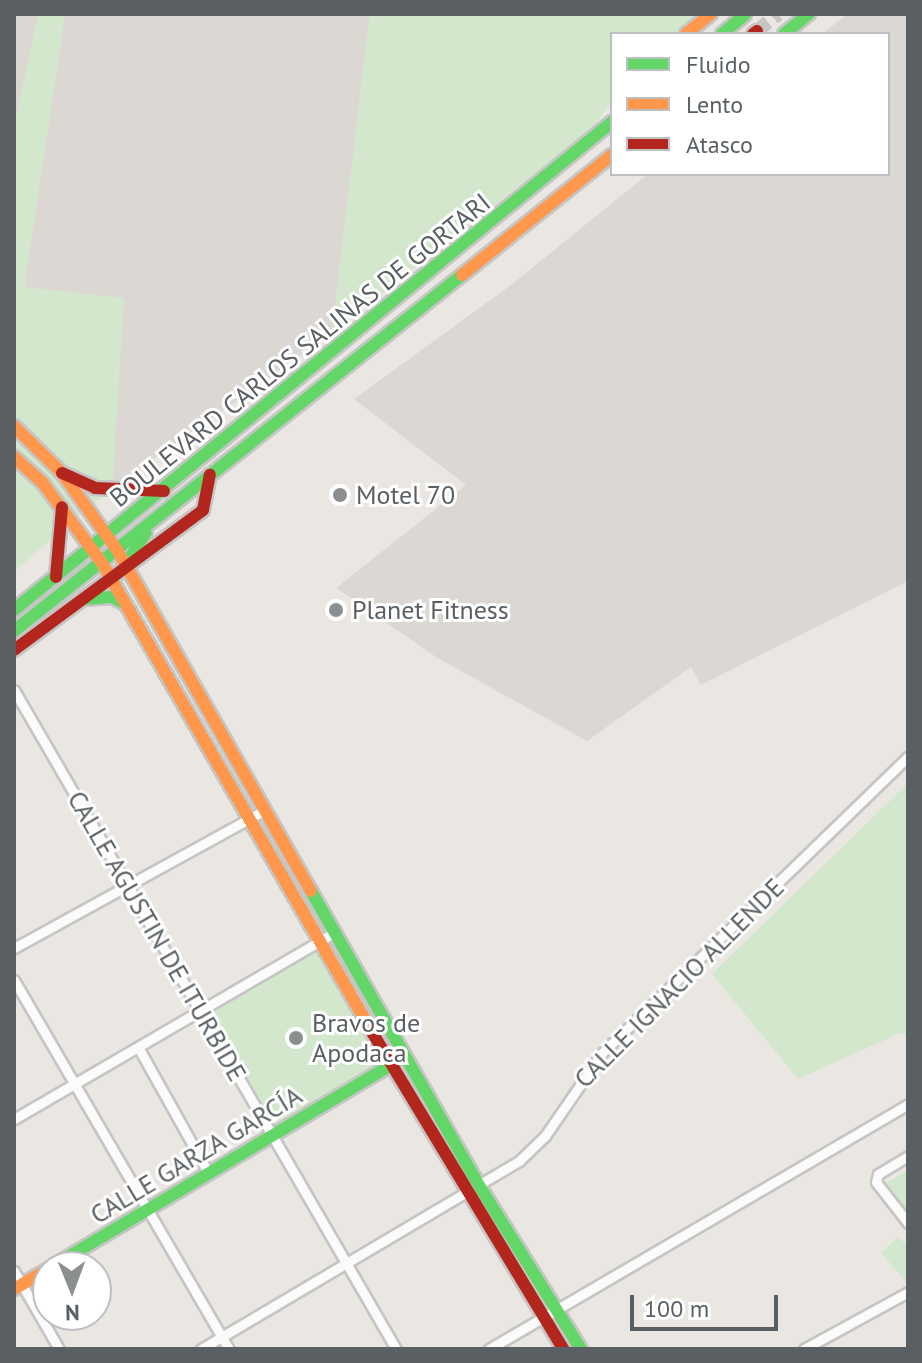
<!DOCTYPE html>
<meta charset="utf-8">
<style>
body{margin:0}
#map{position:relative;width:922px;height:1363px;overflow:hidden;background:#eae7e3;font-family:"PT Sans",sans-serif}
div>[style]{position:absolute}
.industrial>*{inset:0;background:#dbd8d4}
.green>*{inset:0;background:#d3e7cd}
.primary-tunnel>*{height:14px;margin-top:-7px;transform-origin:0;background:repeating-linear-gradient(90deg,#c6c5c3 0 14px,transparent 0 21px)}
.roads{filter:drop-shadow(2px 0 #c5c5c4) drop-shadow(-2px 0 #c5c5c4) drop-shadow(0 2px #c5c5c4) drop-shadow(0 -2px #c5c5c4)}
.street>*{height:9px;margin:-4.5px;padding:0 4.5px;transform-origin:4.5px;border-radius:4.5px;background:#fcfbfb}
.fast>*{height:12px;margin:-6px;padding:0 6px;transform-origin:6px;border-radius:6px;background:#63d668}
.slow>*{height:12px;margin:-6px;padding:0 6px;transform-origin:6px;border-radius:6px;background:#ff974d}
.jam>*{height:12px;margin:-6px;padding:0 6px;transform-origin:6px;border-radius:6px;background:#b3261e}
.dots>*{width:22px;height:22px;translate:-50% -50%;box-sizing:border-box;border:4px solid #fff;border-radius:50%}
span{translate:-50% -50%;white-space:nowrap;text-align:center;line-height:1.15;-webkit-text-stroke:6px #fff;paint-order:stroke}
.street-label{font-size:26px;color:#595f62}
.poi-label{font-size:26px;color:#595f62}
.left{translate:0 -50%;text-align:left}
.frame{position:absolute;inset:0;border:16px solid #595f62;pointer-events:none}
.legend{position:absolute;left:610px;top:32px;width:280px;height:144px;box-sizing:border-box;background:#fff;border:2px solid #bdbfc0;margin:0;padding:10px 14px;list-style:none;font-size:24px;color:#595f62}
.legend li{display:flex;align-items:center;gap:16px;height:40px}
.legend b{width:40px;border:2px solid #bdbfc0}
.north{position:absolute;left:32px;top:1251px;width:80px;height:80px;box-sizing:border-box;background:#fff;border:2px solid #bdbfc0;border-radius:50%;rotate:179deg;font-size:22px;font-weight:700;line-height:32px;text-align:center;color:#595f62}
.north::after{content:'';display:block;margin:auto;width:28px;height:36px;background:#8c8f8f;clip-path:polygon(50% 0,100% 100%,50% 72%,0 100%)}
.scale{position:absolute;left:630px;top:1295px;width:148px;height:36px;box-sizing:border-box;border:4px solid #595f62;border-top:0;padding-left:10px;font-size:24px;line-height:28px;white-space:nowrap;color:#595f62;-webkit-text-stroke:6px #fff;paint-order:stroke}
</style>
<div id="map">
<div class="industrial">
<i style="clip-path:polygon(14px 14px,42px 14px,14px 158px)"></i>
<i style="clip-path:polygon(65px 14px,370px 14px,332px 333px,112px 489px,24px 287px)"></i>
<i style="clip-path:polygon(847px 14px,908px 14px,908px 581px,701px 685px,691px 667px,587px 741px,436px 657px,336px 588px,466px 485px,354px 399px,511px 285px,648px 174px,888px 174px,888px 34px,822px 34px)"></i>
</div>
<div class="green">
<i style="clip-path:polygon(38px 14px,65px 14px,24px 287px,124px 298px,112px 489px,14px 571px,14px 127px)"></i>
<i style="clip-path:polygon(370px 14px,701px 14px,676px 34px,612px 34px,612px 102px,591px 129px,332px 333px)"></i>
<i style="clip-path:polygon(908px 783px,908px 1034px,900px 1033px,798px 1079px,712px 974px)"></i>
<i style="clip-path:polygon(320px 949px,384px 1061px,274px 1125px,206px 1014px)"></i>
<i style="clip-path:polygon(908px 1170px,908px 1215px,881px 1186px)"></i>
<i style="clip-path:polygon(898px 1237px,908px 1246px,908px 1284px,881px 1253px)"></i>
</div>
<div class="primary-tunnel">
<i style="left:757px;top:31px;width:27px;rotate:-39deg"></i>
</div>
<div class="roads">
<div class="street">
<i style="left:14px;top:690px;width:762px;rotate:59.9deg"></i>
<i style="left:14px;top:948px;width:286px;rotate:-28.8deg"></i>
<i style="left:14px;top:980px;width:427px;rotate:59.8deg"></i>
<i style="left:138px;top:1047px;width:143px;rotate:60.8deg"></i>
<i style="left:14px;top:1119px;width:371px;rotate:-30.2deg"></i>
<i style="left:908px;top:1156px;width:35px;rotate:149deg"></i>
<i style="left:878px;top:1174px;width:8px;rotate:104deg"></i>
<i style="left:876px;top:1182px;width:52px;rotate:52deg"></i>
<i style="left:14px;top:1271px;width:90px;rotate:60deg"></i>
<i style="left:201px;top:1349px;width:369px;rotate:-30.6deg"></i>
<i style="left:519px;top:1161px;width:36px;rotate:-44deg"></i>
<i style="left:545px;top:1136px;width:101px;rotate:-55.5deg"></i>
<i style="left:602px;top:1053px;width:426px;rotate:-44.1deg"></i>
<i style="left:489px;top:1349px;width:485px;rotate:-30.3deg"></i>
<i style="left:804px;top:1349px;width:119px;rotate:-28.7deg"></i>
</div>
<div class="fast">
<i style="left:722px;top:34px;width:30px;rotate:-40deg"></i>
<i style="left:784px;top:34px;width:32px;rotate:-39deg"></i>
<i style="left:125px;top:566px;width:39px;rotate:-58deg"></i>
<i style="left:84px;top:599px;width:28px;rotate:-4deg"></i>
<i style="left:112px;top:597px;width:13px;rotate:27deg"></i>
<i style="left:14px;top:610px;width:772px;rotate:-39.22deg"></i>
<i style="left:14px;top:631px;width:572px;rotate:-38.47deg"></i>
<i style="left:311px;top:891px;width:341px;rotate:60.3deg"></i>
<i style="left:480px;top:1187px;width:191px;rotate:58.1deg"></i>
<i style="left:51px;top:1267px;width:401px;rotate:-30.7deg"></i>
</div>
<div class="slow">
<i style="left:686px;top:34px;width:32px;rotate:-39deg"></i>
<i style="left:462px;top:275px;width:192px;rotate:-38.7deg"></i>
<i style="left:14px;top:426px;width:67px;rotate:44.4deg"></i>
<i style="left:62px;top:473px;width:95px;rotate:54.5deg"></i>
<i style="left:117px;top:550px;width:392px;rotate:60.4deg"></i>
<i style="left:14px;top:457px;width:38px;rotate:42deg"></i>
<i style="left:42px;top:482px;width:101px;rotate:53.5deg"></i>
<i style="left:102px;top:563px;width:541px;rotate:60.07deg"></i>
<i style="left:14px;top:1289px;width:39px;rotate:-30deg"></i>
</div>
<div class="jam">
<i style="left:753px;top:34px;width:5px;rotate:-37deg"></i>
<i style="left:62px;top:473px;width:36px;rotate:24deg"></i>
<i style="left:95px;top:488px;width:69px;rotate:2.5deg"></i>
<i style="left:56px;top:577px;width:70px;rotate:-85.1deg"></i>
<i style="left:14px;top:650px;width:235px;rotate:-36.5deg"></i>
<i style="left:203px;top:510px;width:36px;rotate:-79deg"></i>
<i style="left:372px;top:1032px;width:370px;rotate:58.9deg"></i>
</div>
</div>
<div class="dots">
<i style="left:340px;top:495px;background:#8c8f8f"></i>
<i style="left:336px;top:610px;background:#8c8f8f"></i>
<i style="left:296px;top:1038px;background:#8c8f8f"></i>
</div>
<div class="street-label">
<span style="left:300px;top:350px;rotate:-39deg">BOULEVARD CARLOS SALINAS DE GORTARI</span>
<span style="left:157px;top:936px;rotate:60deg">CALLE AGUSTIN DE ITURBIDE</span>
<span style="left:679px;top:983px;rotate:-45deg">CALLE IGNACIO ALLENDE</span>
<span style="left:196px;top:1155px;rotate:-31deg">CALLE GARZA GARCÍA</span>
</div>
<div class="poi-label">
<span class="left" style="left:356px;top:495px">Motel 70</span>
<span class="left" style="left:352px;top:610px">Planet Fitness</span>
<span class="left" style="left:312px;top:1038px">Bravos de<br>Apodaca</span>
</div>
<div class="frame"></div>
<ul class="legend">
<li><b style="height:10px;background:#63d668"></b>Fluido</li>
<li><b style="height:10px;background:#ff974d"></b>Lento</li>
<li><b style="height:10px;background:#b3261e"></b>Atasco</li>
</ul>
<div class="north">N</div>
<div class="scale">100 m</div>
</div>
